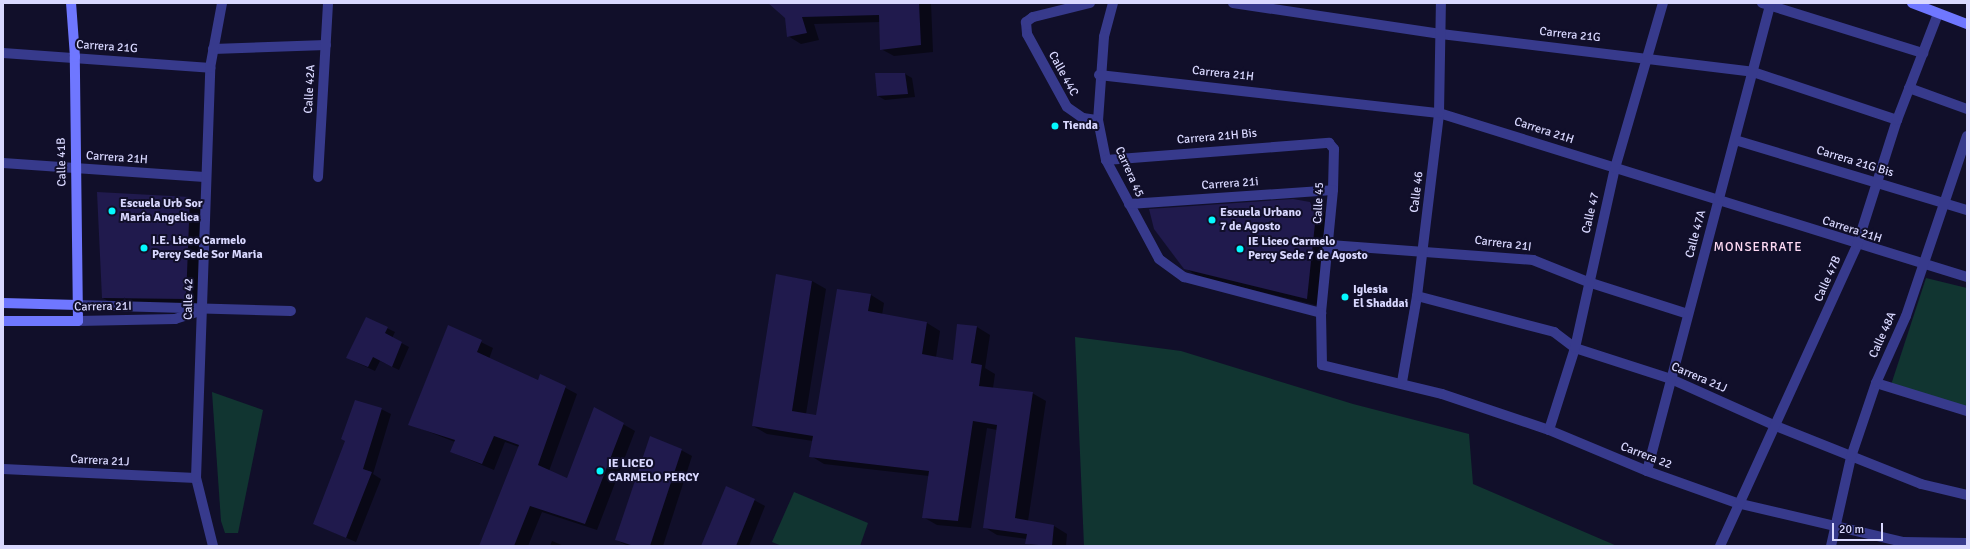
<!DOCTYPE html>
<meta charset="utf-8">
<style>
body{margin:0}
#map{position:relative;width:1970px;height:549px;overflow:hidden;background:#110f2a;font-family:Signika,sans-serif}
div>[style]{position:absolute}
.green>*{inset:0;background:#113531}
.shadow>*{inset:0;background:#0007}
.building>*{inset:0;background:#201a4d}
.street>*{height:10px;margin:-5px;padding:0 5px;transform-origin:5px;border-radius:5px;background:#373a8c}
.secondary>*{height:10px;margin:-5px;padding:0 5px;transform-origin:5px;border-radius:5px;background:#6f77ff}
.dots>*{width:11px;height:11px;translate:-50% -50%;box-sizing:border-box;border:2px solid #110f2a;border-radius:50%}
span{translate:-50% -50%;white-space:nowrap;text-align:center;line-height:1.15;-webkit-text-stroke:4px #110f2a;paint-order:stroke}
.street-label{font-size:12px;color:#d9d8ff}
.poi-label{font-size:12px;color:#d9d8ff;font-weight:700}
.left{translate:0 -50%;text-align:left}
.neighbourhood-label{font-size:13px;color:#ffdaf4;letter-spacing:1px}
.frame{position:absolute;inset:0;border:4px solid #d9d8ff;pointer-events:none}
.scale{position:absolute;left:1832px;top:523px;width:51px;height:18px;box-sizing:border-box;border:2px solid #d9d8ff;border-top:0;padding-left:5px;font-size:12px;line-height:14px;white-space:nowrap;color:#d9d8ff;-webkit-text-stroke:3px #110f2a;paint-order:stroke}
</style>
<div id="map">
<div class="green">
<i style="clip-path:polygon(1926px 278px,1967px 288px,1967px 411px,1889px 391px)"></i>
<i style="clip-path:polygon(1075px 337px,1181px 351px,1353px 404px,1469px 434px,1473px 484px,1617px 546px,1084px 546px)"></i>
<i style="clip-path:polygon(212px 392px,263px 410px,238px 533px,225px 533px,221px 521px)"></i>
<i style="clip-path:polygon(794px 492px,868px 523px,860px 546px,782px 546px,772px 542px)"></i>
</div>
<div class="shadow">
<i style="clip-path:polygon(778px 3px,931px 3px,933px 52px,894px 56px,881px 49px,880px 22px,814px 24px,819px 40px,801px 44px,788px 36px,786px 18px)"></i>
<i style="clip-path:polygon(876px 74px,905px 74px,912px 78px,915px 97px,885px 100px,878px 96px)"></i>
<i style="clip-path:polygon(189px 198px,203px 206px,200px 306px,117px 306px,103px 298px)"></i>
<i style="clip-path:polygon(1309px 203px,1324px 211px,1329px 223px,1320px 306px,1199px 277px,1185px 268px)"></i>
<i style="clip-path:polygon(777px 275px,812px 281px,826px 289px,806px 414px,817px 416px,871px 295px,884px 303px,882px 315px,927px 323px,940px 331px,936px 357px,954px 361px,977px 327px,990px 335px,985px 368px,995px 374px,993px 388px,1032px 393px,1046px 401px,1028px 521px,1054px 526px,1067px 534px,1066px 546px,1031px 546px,1027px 539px,997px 535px,984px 527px,997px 430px,987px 428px,971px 528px,937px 525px,923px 517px,929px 476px,824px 464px,811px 456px,813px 441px,767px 434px,753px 426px)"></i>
<i style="clip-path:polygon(366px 318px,395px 332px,392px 338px,409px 347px,399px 370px,380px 361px,375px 371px,347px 358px)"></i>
<i style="clip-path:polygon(448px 326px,493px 348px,489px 359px,539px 381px,541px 375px,577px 394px,549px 471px,568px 479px,595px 408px,635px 431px,597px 530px,542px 512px,528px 546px,480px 546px,519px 447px,505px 442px,494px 470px,451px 452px,455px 442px,409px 424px)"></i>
<i style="clip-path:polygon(381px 409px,391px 414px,373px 474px,381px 479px,356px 542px,314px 524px)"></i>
<i style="clip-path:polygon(681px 450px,692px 456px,663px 546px,628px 546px,616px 540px)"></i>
<i style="clip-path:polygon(754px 500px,765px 506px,749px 546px,702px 546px)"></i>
<i style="clip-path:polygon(552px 541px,564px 546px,550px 546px)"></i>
</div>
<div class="building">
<i style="clip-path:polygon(768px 3px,919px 3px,921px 45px,880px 50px,879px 15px,802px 17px,807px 33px,787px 37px,785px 18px)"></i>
<i style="clip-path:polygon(875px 73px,905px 73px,908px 94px,877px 96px)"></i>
<i style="clip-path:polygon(97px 192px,190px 197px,186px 299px,102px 298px)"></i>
<i style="clip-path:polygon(1293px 199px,1310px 202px,1316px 214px,1307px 299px,1184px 269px,1154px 229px,1149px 209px)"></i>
<i style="clip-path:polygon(776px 274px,812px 281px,792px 411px,816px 415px,837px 289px,871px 294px,868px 311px,927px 322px,922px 354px,953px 360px,957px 324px,977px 326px,971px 363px,982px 365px,979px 386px,1033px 392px,1015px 518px,1054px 525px,1052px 546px,1025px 544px,1027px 534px,983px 528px,997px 425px,973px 421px,958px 521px,922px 518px,929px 471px,809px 457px,813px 436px,752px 426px)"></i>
<i style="clip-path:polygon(366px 317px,388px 327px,385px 333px,402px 342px,392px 367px,373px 357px,368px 367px,346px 358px)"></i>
<i style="clip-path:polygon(448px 325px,482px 340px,477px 352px,538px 380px,540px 374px,566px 386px,538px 465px,567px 478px,594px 407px,624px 423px,585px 524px,530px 506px,514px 546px,479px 546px,519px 445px,494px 436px,482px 464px,450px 452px,455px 440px,408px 425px)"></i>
<i style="clip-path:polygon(355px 400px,382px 408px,363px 469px,372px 472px,346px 538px,313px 524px,345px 441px,341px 439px)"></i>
<i style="clip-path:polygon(650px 436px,682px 449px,650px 546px,634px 546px,615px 540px)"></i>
<i style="clip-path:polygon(726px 486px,755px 499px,736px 546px,701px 546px)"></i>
</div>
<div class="street">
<i style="left:1090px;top:3px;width:59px;rotate:166.2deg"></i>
<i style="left:1033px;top:17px;width:9px;rotate:144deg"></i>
<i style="left:1026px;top:22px;width:12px;rotate:85deg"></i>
<i style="left:1027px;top:34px;width:83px;rotate:61.3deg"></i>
<i style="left:1067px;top:107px;width:19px;rotate:35deg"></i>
<i style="left:1083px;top:118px;width:15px;rotate:8deg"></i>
<i style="left:1113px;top:3px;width:35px;rotate:105deg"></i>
<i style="left:1104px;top:37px;width:83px;rotate:94.1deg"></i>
<i style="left:1098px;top:120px;width:41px;rotate:78.7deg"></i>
<i style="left:1106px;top:160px;width:112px;rotate:61.8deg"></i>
<i style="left:1159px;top:259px;width:31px;rotate:36deg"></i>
<i style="left:1184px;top:277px;width:142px;rotate:14.7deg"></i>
<i style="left:1233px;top:3px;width:210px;rotate:8.5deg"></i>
<i style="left:1441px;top:34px;width:314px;rotate:6.9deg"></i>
<i style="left:1753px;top:72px;width:152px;rotate:18.4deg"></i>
<i style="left:1762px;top:3px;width:169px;rotate:17.3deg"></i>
<i style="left:213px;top:49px;width:113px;rotate:-2deg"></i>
<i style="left:3px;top:53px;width:208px;rotate:4.1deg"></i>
<i style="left:1099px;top:75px;width:342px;rotate:6.4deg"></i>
<i style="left:1439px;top:113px;width:553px;rotate:17.26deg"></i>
<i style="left:1909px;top:88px;width:62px;rotate:19.9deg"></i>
<i style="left:1735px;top:140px;width:242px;rotate:16.8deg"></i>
<i style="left:1106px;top:160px;width:224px;rotate:-4.4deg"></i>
<i style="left:1329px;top:143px;width:8px;rotate:50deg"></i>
<i style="left:1334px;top:149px;width:41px;rotate:91.4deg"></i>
<i style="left:1333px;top:190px;width:124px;rotate:95.6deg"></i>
<i style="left:1321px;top:313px;width:52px;rotate:88.9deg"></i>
<i style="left:1322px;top:365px;width:123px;rotate:13.6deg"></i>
<i style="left:1442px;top:394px;width:113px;rotate:18.6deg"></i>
<i style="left:1549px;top:430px;width:106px;rotate:22.7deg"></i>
<i style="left:1647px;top:471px;width:96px;rotate:19.6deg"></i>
<i style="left:1737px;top:503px;width:171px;rotate:13.2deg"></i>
<i style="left:1903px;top:542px;width:64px;rotate:0.9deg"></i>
<i style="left:3px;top:163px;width:202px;rotate:4deg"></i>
<i style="left:318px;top:177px;width:174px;rotate:-86.7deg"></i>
<i style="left:1129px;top:204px;width:204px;rotate:-3.9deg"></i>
<i style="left:1330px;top:245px;width:204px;rotate:4.2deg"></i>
<i style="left:1533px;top:260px;width:59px;rotate:21.8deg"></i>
<i style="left:1588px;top:282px;width:105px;rotate:17.7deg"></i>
<i style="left:1417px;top:296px;width:142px;rotate:14.7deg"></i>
<i style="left:1554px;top:332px;width:26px;rotate:37deg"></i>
<i style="left:1575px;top:348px;width:101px;rotate:17.9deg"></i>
<i style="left:1671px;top:379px;width:115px;rotate:24.1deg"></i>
<i style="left:1776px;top:426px;width:156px;rotate:21.8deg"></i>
<i style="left:1921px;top:484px;width:47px;rotate:13.4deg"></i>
<i style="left:78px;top:305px;width:213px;rotate:1.6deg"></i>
<i style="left:78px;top:321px;width:97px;rotate:-1.2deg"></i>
<i style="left:175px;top:319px;width:26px;rotate:-18deg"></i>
<i style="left:1402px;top:382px;width:87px;rotate:-80.1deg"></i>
<i style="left:1417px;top:296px;width:184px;rotate:-83.1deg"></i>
<i style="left:1439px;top:113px;width:110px;rotate:-89deg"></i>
<i style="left:1876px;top:383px;width:95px;rotate:17.1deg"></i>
<i style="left:1549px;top:430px;width:86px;rotate:-72.4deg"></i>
<i style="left:1575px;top:348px;width:184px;rotate:-77.5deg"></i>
<i style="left:1615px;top:168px;width:172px;rotate:-73.8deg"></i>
<i style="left:3px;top:469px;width:193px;rotate:2.7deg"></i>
<i style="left:1647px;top:471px;width:484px;rotate:-75.2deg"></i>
<i style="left:213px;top:546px;width:70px;rotate:-104deg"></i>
<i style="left:196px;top:478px;width:410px;rotate:-88deg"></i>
<i style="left:210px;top:68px;width:66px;rotate:-79.5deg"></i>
<i style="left:1720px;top:546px;width:331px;rotate:-65.5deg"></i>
<i style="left:1857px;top:245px;width:131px;rotate:-72.3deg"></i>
<i style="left:1897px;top:120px;width:114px;rotate:-68.9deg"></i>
<i style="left:1831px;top:546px;width:91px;rotate:-77.3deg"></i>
<i style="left:1851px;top:457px;width:78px;rotate:-71.3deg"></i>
<i style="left:1876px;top:383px;width:73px;rotate:-65.9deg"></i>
<i style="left:1906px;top:316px;width:190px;rotate:-71.3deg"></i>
</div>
<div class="secondary">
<i style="left:1912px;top:3px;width:59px;rotate:20.9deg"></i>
<i style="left:3px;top:303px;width:75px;rotate:1.5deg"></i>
<i style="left:3px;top:321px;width:75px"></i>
<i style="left:78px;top:321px;width:264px;rotate:-90.7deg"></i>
<i style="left:75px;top:57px;width:54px;rotate:-94.2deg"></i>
</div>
<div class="dots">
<i style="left:1055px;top:126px;background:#04faff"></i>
<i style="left:112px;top:211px;background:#04faff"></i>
<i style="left:1212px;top:220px;background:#04faff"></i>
<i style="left:144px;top:248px;background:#04faff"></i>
<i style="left:1240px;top:249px;background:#04faff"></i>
<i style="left:1345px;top:297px;background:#04faff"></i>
<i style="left:600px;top:471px;background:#04faff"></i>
</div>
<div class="street-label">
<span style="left:1570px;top:35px;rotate:6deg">Carrera 21G</span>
<span style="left:107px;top:47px;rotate:4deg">Carrera 21G</span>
<span style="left:1063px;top:74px;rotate:61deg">Calle 44C</span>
<span style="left:1223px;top:74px;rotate:6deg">Carrera 21H</span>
<span style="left:310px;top:89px;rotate:-87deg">Calle 42A</span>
<span style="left:1544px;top:131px;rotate:18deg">Carrera 21H</span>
<span style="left:1217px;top:137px;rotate:-5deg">Carrera 21H Bis</span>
<span style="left:117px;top:158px;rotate:4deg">Carrera 21H</span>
<span style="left:62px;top:162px;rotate:-91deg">Calle 41B</span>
<span style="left:1855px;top:162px;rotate:17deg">Carrera 21G Bis</span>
<span style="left:1129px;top:172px;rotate:66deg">Carrera 45</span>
<span style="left:1230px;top:184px;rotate:-4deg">Carrera 21i</span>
<span style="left:1417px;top:192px;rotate:-83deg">Calle 46</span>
<span style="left:1319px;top:203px;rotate:-87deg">Calle 45</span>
<span style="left:1591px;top:213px;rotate:-77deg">Calle 47</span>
<span style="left:1852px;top:230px;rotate:18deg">Carrera 21H</span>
<span style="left:1696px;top:234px;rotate:-75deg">Calle 47A</span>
<span style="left:1503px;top:244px;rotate:7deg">Carrera 21I</span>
<span style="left:1828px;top:279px;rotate:-66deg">Calle 47B</span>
<span style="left:189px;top:299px;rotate:-89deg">Calle 42</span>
<span style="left:103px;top:307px;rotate:-1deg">Carrera 21I</span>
<span style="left:1883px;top:335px;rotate:-66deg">Calle 48A</span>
<span style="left:1699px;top:378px;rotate:23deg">Carrera 21J</span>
<span style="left:1646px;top:456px;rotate:21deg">Carrera 22</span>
<span style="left:100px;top:461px;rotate:3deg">Carrera 21J</span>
</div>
<div class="poi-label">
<span class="left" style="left:1063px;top:126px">Tienda</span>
<span class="left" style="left:120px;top:211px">Escuela Urb Sor<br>María Angelica</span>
<span class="left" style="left:1220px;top:220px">Escuela Urbano<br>7 de Agosto</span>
<span class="left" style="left:152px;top:248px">I.E. Liceo Carmelo<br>Percy Sede Sor Maria</span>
<span class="left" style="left:1248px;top:249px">IE Liceo Carmelo<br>Percy Sede 7 de Agosto</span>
<span class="left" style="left:1353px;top:297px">Iglesia<br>El Shaddai</span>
<span class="left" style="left:608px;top:471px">IE LICEO<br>CARMELO PERCY</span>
</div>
<div class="neighbourhood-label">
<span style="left:1758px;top:247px">MONSERRATE</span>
</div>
<div class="frame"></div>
<div class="scale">20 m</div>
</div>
